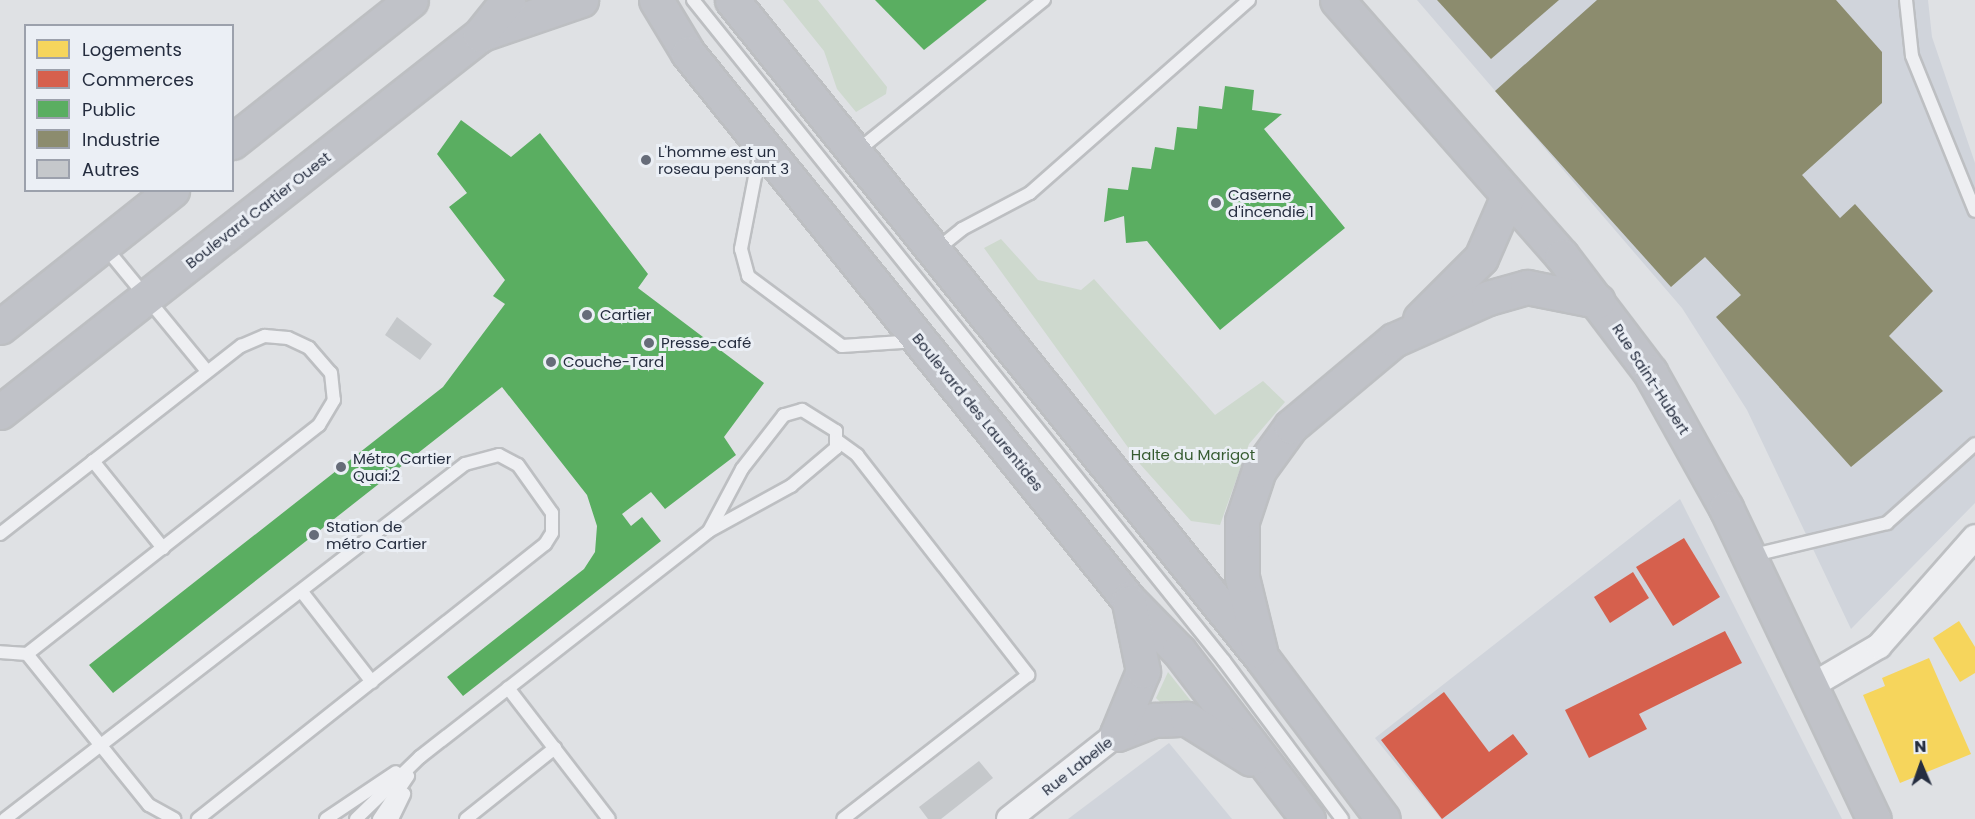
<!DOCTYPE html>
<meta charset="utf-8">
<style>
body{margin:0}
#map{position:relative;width:1975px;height:819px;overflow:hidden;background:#dfe1e4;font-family:Poppins,sans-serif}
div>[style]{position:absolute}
.built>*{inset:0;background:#d0d4db}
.green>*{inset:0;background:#ced9ce}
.homes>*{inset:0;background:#f6d55c}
.shops>*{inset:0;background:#d6604d}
.public>*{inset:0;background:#5aae61}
.industry>*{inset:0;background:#8c8c6e}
.building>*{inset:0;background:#c5c8cb}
.roads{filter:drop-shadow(2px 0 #bdbfc2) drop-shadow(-2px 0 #bdbfc2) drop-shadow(0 2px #bdbfc2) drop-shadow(0 -2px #bdbfc2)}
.lane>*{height:12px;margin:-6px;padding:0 6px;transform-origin:6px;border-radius:6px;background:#eeeff2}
.street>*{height:24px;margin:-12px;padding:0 12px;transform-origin:12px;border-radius:12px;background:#eeeff2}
.secondary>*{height:33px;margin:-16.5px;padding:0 16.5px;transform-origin:16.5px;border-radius:16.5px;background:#c0c2c8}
.dots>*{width:16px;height:16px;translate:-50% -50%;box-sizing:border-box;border:3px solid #ebeff5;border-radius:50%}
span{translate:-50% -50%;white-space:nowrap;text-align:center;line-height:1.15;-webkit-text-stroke:6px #ebeff5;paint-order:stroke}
.poi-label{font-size:15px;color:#252d3f}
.left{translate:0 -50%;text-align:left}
.street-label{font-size:15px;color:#252d3f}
.park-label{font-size:15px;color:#365b31}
.legend{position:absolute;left:24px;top:24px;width:210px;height:168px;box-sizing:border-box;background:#ebeff5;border:2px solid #9ca1ac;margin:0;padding:8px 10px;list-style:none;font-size:18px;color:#252d3f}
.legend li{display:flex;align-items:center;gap:12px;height:30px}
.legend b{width:30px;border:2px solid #9ca1ac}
.north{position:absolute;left:1891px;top:735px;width:60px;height:60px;-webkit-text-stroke:4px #ebeff5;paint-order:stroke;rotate:358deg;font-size:16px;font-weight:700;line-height:24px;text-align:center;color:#252d3f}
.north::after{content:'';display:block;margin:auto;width:21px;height:27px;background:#252d3f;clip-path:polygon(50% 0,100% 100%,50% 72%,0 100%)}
</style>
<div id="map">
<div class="built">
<i style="clip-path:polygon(1417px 0,1928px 0,1932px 37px,1975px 163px,1975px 503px,1851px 629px,1747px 410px,1682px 308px)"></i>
<i style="clip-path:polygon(1680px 499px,1842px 819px,1441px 819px,1375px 738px)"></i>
<i style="clip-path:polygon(1169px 743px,1232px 819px,1068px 819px)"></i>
</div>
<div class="green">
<i style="clip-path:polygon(783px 0,818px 0,887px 87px,886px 94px,856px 112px,837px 89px,824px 51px)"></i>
<i style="clip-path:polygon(1001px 239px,1038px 280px,1081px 290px,1094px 279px,1215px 415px,1263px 381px,1285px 402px,1249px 444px,1220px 525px,1191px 521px,1140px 464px,984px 248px)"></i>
<i style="clip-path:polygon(1168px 672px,1191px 701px,1188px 705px,1162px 704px,1156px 698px)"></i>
</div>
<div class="homes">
<i style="clip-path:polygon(1959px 621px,1975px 647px,1975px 673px,1960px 682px,1933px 638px)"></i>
<i style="clip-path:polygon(1929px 658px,1971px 754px,1900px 783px,1863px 695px,1885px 686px,1882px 678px)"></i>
</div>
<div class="shops">
<i style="clip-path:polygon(1684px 538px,1720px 597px,1673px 626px,1636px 567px)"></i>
<i style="clip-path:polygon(1633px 572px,1649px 598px,1610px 623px,1594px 597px)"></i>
<i style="clip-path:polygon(1725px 631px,1742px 663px,1639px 714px,1647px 729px,1589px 758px,1565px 710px)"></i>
<i style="clip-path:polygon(1444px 692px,1489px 752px,1513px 734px,1528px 754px,1442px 819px,1381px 740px)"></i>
</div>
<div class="public">
<i style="clip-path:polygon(875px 0,987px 0,924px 50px)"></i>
<i style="clip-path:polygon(1225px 86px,1254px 90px,1252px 110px,1282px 114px,1264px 129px,1345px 228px,1220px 330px,1147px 241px,1126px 243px,1124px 216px,1104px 222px,1108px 188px,1128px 190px,1132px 167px,1151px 169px,1155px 147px,1174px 150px,1177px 127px,1197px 129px,1199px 106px,1222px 109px)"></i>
<i style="clip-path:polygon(461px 120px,511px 157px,540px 133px,648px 274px,638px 288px,764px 383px,724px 437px,736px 455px,665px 509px,651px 492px,622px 514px,631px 526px,642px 517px,661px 541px,463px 696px,447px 677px,584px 569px,595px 552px,597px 526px,587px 495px,502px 387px,113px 693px,89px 665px,443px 387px,505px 304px,493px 296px,505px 280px,449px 207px,467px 193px,437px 154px)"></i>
</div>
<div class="industry">
<i style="clip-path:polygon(1437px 0,1559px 0,1491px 59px)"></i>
<i style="clip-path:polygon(1597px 0,1836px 0,1882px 52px,1882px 103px,1802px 175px,1840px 218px,1855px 204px,1933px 291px,1889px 336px,1943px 391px,1851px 467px,1716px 317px,1741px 295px,1705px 257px,1671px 287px,1495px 91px)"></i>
</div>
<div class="building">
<i style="clip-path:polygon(397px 317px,432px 344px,420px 360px,385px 335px)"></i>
<i style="clip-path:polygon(979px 761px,993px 778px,941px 819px,928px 819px,919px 807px)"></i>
</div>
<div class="roads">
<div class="lane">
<i style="left:693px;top:0;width:848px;rotate:51.22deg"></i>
<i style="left:1224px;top:661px;width:197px;rotate:53.2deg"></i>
<i style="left:1906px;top:0;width:56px;rotate:83.9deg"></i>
<i style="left:1912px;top:56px;width:167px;rotate:67.9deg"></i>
<i style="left:760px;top:151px;width:100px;rotate:101deg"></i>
<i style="left:741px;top:249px;width:28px;rotate:75deg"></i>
<i style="left:748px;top:276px;width:117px;rotate:36.7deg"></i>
<i style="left:842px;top:346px;width:75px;rotate:-3.8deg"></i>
<i style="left:856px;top:152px;width:242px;rotate:-39deg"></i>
<i style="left:105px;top:247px;width:161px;rotate:50.6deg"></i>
<i style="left:935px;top:251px;width:35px;rotate:-39deg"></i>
<i style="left:962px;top:229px;width:77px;rotate:-27.9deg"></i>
<i style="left:1030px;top:193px;width:292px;rotate:-41.4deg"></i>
<i style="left:838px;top:441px;width:24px;rotate:36deg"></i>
<i style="left:857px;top:455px;width:279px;rotate:52.1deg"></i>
<i style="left:1028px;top:675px;width:234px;rotate:142.1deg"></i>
<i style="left:93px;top:461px;width:112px;rotate:51.2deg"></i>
<i style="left:0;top:534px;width:306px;rotate:-38deg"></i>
<i style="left:241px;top:346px;width:26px;rotate:-23deg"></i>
<i style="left:265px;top:336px;width:23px;rotate:5deg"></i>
<i style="left:288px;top:338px;width:23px;rotate:25deg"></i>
<i style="left:309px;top:348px;width:33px;rotate:49deg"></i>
<i style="left:331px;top:373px;width:27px;rotate:84deg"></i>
<i style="left:334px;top:400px;width:29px;rotate:121deg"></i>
<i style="left:319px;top:425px;width:371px;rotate:141.9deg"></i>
<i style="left:27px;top:654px;width:27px;rotate:-176deg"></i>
<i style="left:1750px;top:556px;width:141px;rotate:-13.5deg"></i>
<i style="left:1887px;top:523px;width:118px;rotate:-41.9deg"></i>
<i style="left:302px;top:592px;width:114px;rotate:52.1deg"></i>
<i style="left:27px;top:654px;width:194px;rotate:51.1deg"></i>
<i style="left:149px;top:805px;width:29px;rotate:29deg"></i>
<i style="left:508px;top:688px;width:165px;rotate:52.4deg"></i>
<i style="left:5px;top:819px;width:581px;rotate:-37.66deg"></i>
<i style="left:465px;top:464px;width:35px;rotate:-15deg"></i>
<i style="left:499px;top:455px;width:21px;rotate:28deg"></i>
<i style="left:518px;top:465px;width:59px;rotate:54.7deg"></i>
<i style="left:552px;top:513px;width:20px;rotate:90deg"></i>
<i style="left:552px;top:533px;width:13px;rotate:122deg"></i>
<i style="left:545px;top:544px;width:443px;rotate:141.6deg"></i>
<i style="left:326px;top:819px;width:84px;rotate:-33.9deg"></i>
<i style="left:356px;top:819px;width:89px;rotate:-44.1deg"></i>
<i style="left:420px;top:757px;width:367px;rotate:-38deg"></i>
<i style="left:709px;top:531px;width:94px;rotate:-28.8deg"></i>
<i style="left:791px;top:486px;width:59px;rotate:-40.2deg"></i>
<i style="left:836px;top:448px;width:17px;rotate:-90deg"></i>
<i style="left:836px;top:431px;width:40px;rotate:-148deg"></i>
<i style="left:802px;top:410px;width:19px;rotate:164deg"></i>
<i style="left:784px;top:415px;width:68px;rotate:127.9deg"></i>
<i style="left:742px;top:469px;width:70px;rotate:118deg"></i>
<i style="left:379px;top:819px;width:52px;rotate:-56deg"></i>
<i style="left:392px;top:819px;width:28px;rotate:-64deg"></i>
<i style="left:466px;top:819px;width:114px;rotate:-38.6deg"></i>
</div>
<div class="street">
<i style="left:1811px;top:686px;width:79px;rotate:-30.5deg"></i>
<i style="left:1879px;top:646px;width:145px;rotate:-48.6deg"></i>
<i style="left:1009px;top:819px;width:137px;rotate:-38.2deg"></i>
</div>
<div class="secondary">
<i style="left:656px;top:0;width:62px;rotate:58.9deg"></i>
<i style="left:688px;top:53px;width:701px;rotate:51.14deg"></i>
<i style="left:1128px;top:599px;width:73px;rotate:45.6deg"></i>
<i style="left:1179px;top:651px;width:212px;rotate:52.5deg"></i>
<i style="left:732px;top:0;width:845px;rotate:51.15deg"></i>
<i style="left:1262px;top:658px;width:201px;rotate:53.1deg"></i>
<i style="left:1337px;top:0;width:341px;rotate:48.7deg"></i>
<i style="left:1562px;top:256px;width:146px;rotate:52.8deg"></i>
<i style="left:1650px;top:372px;width:156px;rotate:60.8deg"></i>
<i style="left:1726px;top:508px;width:344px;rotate:64.6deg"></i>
<i style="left:482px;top:34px;width:105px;rotate:-19deg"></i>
<i style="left:232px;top:142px;width:228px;rotate:-38.4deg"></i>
<i style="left:1420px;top:319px;width:86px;rotate:-45deg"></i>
<i style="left:1481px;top:258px;width:68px;rotate:-66.5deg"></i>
<i style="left:0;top:327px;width:220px;rotate:-38.5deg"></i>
<i style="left:0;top:412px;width:610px;rotate:-38.15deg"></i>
<i style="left:480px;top:35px;width:45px;rotate:-51.3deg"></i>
<i style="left:1260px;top:651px;width:76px;rotate:-103.7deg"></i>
<i style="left:1242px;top:577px;width:56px;rotate:-90deg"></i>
<i style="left:1242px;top:521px;width:54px;rotate:-71.6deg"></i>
<i style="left:1259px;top:470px;width:54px;rotate:-54deg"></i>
<i style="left:1291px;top:426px;width:134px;rotate:-39.9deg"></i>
<i style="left:1394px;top:340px;width:103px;rotate:-24.1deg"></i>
<i style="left:1488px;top:298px;width:41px;rotate:-15.8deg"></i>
<i style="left:1527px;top:287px;width:72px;rotate:11.2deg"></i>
<i style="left:1117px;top:734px;width:40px;rotate:-21deg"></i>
<i style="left:1154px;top:720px;width:33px;rotate:-2deg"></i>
<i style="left:1187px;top:719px;width:75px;rotate:32deg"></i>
<i style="left:1117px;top:734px;width:68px;rotate:-67.6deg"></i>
<i style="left:1143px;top:671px;width:70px;rotate:-101.5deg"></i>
</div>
</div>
<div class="dots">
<i style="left:646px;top:160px;background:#666c79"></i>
<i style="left:1216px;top:203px;background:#666c79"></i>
<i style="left:587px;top:315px;background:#666c79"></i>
<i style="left:649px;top:343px;background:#666c79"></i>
<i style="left:551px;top:362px;background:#666c79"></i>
<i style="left:341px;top:467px;background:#666c79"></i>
<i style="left:314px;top:535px;background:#666c79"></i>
</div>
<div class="poi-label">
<span class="left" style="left:658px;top:160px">L'homme est un<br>roseau pensant 3</span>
<span class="left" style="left:1228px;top:203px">Caserne<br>d'incendie 1</span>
<span class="left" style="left:600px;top:315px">Cartier</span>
<span class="left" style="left:661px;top:343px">Presse-café</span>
<span class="left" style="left:563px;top:362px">Couche-Tard</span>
<span class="left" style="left:353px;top:467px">Métro Cartier<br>Quai:2</span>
<span class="left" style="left:326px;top:535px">Station de<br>métro Cartier</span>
</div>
<div class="street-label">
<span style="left:258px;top:210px;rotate:-38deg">Boulevard Cartier Ouest</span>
<span style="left:1651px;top:379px;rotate:57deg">Rue Saint-Hubert</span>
<span style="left:978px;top:412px;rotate:51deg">Boulevard des Laurentides</span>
<span style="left:1077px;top:766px;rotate:-38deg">Rue Labelle</span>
</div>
<div class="park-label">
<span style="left:1193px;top:455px">Halte du Marigot</span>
</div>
<ul class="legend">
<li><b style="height:16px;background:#f6d55c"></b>Logements</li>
<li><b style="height:16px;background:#d6604d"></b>Commerces</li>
<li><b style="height:16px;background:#5aae61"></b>Public</li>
<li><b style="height:16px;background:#8c8c6e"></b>Industrie</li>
<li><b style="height:16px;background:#c5c8cb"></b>Autres</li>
</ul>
<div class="north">N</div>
</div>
